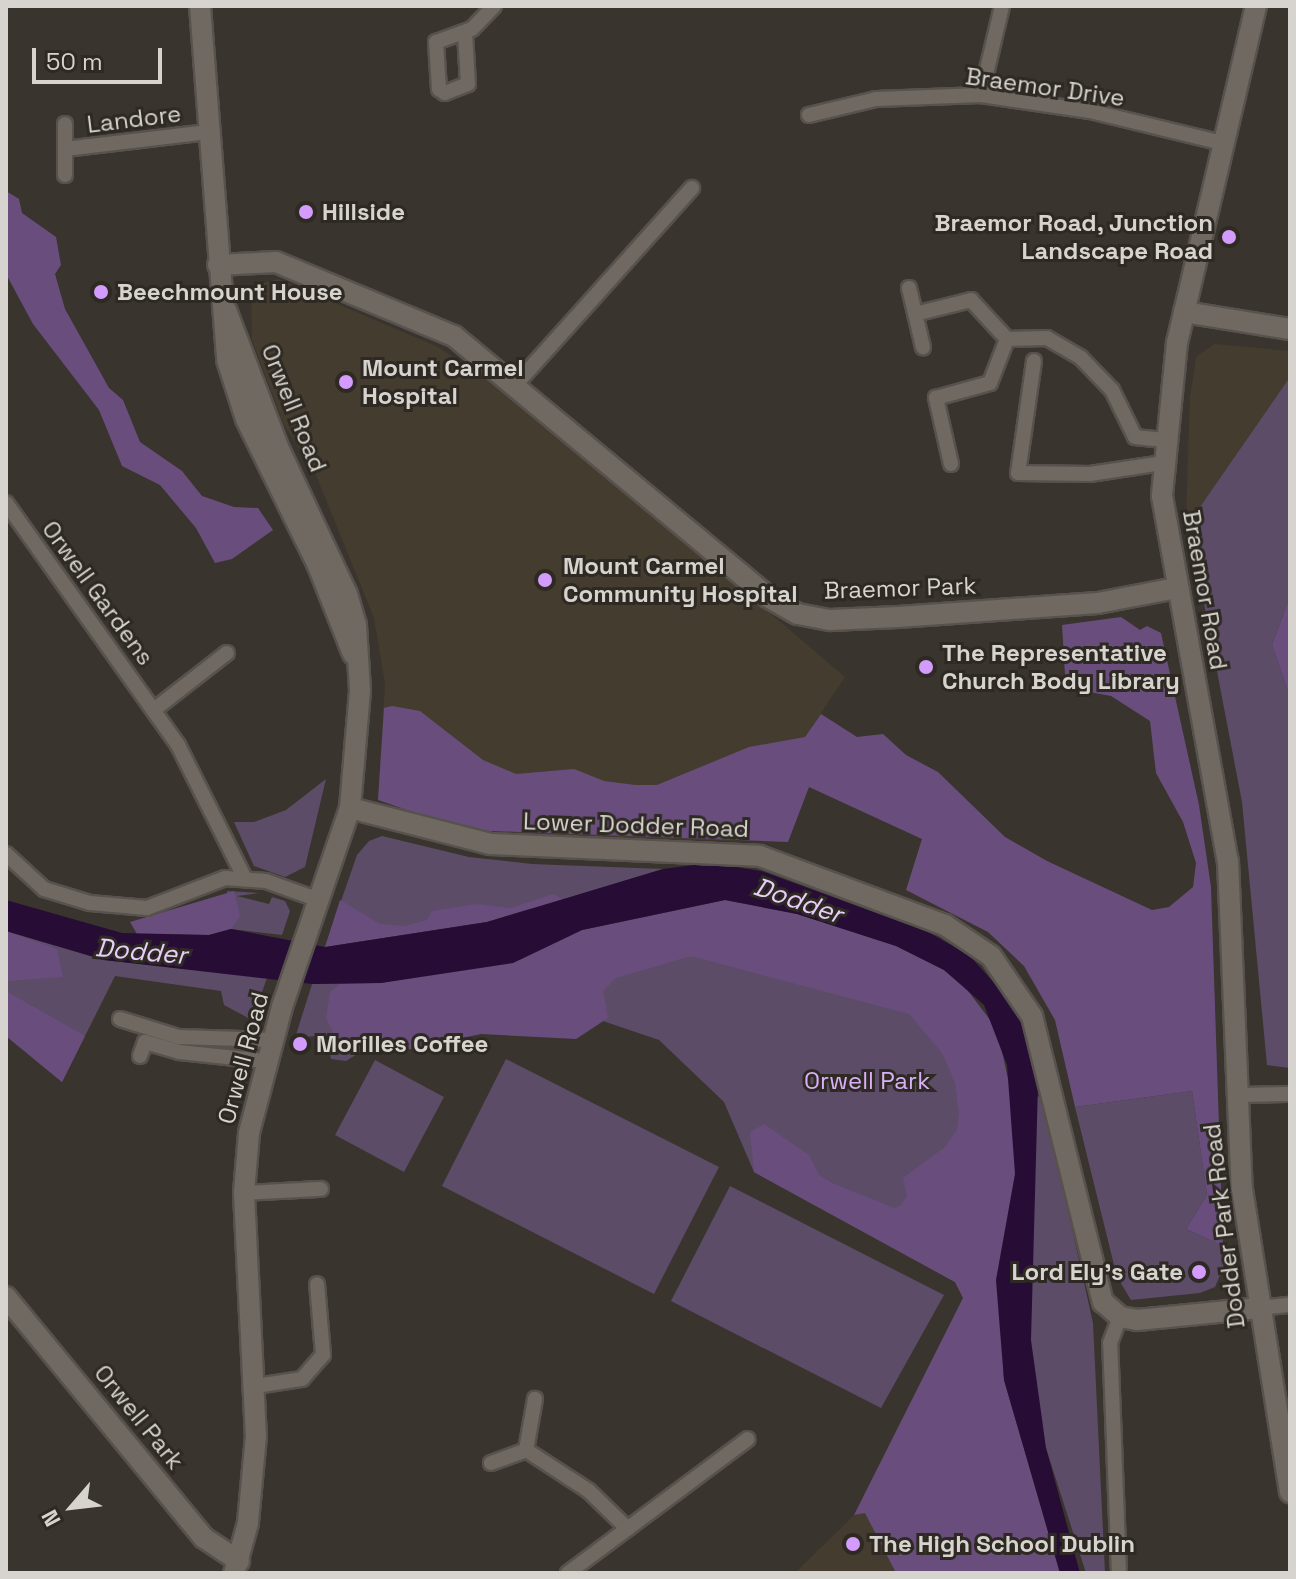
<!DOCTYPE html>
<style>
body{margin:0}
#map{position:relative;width:1296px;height:1579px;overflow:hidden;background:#39342d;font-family:"Space Grotesk",sans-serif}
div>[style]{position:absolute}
.built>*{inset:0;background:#453c30}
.green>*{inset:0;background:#5c4c68}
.forest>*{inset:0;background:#694e7d}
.water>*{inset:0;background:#270d36}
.roads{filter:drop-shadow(2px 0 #57524d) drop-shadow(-2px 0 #57524d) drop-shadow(0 2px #57524d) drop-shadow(0 -2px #57524d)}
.street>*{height:14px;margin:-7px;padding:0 7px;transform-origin:7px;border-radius:7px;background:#6f6962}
.secondary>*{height:20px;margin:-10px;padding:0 10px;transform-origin:10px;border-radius:10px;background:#6f6962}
.dots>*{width:22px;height:22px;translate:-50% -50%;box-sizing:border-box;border:4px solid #2e2a23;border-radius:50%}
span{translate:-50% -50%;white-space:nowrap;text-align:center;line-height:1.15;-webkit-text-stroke:6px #2e2a23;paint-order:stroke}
.street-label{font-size:24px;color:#d7d4cf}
.poi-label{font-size:24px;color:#d7d4cf;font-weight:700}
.left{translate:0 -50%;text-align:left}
.right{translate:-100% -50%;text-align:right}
.park-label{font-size:24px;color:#d9b0f8}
.water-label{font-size:26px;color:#e7cefb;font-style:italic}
.frame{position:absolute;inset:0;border:8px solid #d7d4cf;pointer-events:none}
.north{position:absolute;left:32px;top:1467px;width:80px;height:80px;-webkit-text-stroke:6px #2e2a23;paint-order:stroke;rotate:242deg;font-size:22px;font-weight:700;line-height:32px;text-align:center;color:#d7d4cf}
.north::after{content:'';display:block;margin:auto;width:28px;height:36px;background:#d7d4cf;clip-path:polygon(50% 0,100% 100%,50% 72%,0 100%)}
.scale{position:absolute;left:32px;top:48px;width:130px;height:36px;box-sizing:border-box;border:4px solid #d7d4cf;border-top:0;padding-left:10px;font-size:24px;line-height:28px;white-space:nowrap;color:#d7d4cf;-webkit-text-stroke:6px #2e2a23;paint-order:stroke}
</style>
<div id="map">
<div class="built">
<i style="clip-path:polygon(279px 279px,438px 347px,516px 397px,845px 677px,736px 841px,525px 835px,378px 800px,385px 684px,374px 618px,316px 475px,284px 425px,252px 340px,251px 286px)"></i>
<i style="clip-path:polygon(1214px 344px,1290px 351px,1290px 377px,1193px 517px,1186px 517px,1190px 397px,1196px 357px)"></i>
<i style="clip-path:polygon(865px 1512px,896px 1573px,795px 1573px,854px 1515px)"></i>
</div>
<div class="green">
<i style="clip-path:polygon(1290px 377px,1290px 596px,1272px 645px,1290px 697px,1290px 1068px,1267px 1065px,1242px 802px,1198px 572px,1193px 517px)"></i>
<i style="clip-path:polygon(326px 779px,305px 867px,285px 877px,254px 866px,234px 822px,254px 822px,286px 810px)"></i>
<i style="clip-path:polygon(382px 836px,469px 857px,532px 864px,663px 869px,535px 908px,325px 947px,357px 855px,369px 841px)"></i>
<i style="clip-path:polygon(227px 891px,259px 893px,237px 896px,269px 904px,272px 897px,285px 901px,290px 911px,282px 935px,231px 929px)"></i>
<i style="clip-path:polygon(797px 914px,1012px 1097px,1038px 1096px,1044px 1102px,1093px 1323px,1105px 1573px,1086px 1573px,1046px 1448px,955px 1282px,754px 1172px,724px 1102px,659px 1040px,594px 1018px,388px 1035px,346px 1061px,331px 1059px,326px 1035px,295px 1038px,312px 984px,381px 983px)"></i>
<i style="clip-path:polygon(6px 931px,104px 960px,267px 978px,252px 1020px,224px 1005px,221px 991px,115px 976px,62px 1082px,6px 1036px)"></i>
<i style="clip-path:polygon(506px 1059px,719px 1167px,654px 1294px,442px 1186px)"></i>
<i style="clip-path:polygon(375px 1060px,444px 1097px,404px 1172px,335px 1135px)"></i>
<i style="clip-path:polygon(1192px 1091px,1207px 1195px,1186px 1229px,1223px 1246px,1226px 1261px,1215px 1287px,1200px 1293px,1131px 1300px,1117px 1277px,1075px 1107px)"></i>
<i style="clip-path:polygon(730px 1186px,944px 1295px,881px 1408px,671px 1301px)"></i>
</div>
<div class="forest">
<i style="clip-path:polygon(6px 191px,19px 199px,22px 213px,56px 237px,61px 265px,55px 274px,65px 309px,109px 388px,123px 400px,140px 442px,182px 471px,202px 496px,234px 507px,258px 508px,273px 530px,232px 559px,215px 563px,196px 528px,160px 485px,122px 466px,99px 410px,33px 324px,6px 274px)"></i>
<i style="clip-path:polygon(1290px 596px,1290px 697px,1272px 645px)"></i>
<i style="clip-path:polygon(1121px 617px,1140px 630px,1147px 626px,1161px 633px,1199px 805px,1211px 887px,1223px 1246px,1186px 1229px,1207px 1195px,1192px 1091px,1075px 1107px,1055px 1020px,1024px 966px,988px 932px,906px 890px,922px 839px,809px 787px,788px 842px,465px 830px,378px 800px,384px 708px,392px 706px,420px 711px,483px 760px,516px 774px,574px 769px,604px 781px,635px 785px,657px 785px,749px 747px,805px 737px,821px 714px,857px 737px,883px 734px,906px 755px,938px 772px,1005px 837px,1047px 861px,1152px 910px,1169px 907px,1193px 887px,1196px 863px,1183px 822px,1156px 773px,1150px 721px,1111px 696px,1068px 688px,1065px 675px,1062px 625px)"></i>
<i style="clip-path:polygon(234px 891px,240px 916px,231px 929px,209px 935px,137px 934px,130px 922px)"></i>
<i style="clip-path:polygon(553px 894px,562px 899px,487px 922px,325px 947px,340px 900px,380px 924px,404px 926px,427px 920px,432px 911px,477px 904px,511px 908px)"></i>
<i style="clip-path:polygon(725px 900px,797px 914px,896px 946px,944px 970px,965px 987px,997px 1029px,1012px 1097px,1015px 1173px,996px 1280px,1004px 1380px,1060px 1573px,896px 1573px,865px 1513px,854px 1515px,963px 1298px,955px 1282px,754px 1172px,750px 1132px,764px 1124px,809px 1155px,819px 1175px,832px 1183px,894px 1208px,901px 1205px,907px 1196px,903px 1178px,945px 1147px,957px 1130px,959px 1114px,955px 1083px,942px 1053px,909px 1014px,691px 956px,616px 978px,603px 991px,608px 1018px,576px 1039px,481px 1034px,406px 1050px,352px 1051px,340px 1046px,326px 1018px,330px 992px,340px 984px,381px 983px,513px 963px,582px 930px)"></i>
<i style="clip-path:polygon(6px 931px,57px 949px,63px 977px,6px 981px)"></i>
<i style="clip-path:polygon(6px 991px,85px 1036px,62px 1082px,6px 1036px)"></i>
</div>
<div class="water">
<i style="clip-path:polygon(710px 863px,761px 871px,928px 932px,969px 955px,1013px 1004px,1032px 1049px,1038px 1085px,1031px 1340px,1046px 1448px,1080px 1573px,1060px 1573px,1004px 1380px,996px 1280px,1015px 1174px,1007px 1065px,984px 1005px,944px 970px,896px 946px,797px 914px,725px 900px,582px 930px,513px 963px,381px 983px,312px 984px,104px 960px,6px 931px,6px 900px,122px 933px,209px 935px,231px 929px,325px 947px,487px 922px,663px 869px)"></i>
</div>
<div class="roads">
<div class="street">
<i style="left:465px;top:33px;width:51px;rotate:86.6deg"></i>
<i style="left:468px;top:84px;width:25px;rotate:159deg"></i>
<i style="left:445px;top:93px;width:7px;rotate:-146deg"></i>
<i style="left:439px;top:89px;width:47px;rotate:-93.7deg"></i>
<i style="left:436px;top:42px;width:38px;rotate:-20deg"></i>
<i style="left:472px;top:29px;width:32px;rotate:-46deg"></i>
<i style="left:981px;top:95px;width:91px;rotate:-76.7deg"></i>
<i style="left:809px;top:115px;width:69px;rotate:-13.4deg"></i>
<i style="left:876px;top:99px;width:105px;rotate:-2.2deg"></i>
<i style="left:981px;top:95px;width:110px;rotate:8.4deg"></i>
<i style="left:1090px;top:111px;width:140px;rotate:13.6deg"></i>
<i style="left:65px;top:149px;width:144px;rotate:-6.8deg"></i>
<i style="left:65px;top:175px;width:51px;rotate:-90deg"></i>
<i style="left:909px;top:288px;width:61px;rotate:76.7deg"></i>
<i style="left:915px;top:314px;width:58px;rotate:-14deg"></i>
<i style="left:971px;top:300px;width:53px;rotate:47.3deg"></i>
<i style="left:1007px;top:339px;width:40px;rotate:-1.4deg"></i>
<i style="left:1047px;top:338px;width:39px;rotate:30deg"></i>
<i style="left:1081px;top:358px;width:45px;rotate:45.9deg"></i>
<i style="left:1112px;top:390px;width:52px;rotate:63.9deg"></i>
<i style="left:1135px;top:437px;width:29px;rotate:6deg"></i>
<i style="left:1034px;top:361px;width:113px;rotate:98.1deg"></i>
<i style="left:1018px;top:473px;width:72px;rotate:0.8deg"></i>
<i style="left:1090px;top:474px;width:74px;rotate:-8.6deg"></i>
<i style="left:517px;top:383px;width:262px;rotate:-48.1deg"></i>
<i style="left:951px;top:464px;width:68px;rotate:-102.8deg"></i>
<i style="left:936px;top:398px;width:56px;rotate:-15.5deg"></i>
<i style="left:990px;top:383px;width:47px;rotate:-68.9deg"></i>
<i style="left:6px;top:503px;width:297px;rotate:54.6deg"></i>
<i style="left:178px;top:745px;width:150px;rotate:63.4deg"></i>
<i style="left:155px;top:709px;width:91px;rotate:-37.9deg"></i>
<i style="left:6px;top:854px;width:52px;rotate:42.6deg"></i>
<i style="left:44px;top:889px;width:48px;rotate:16.9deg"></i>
<i style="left:90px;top:903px;width:57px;rotate:5deg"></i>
<i style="left:147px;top:908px;width:84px;rotate:-21deg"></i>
<i style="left:225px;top:878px;width:41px;rotate:4.2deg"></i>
<i style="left:266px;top:881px;width:56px;rotate:19.7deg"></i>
<i style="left:120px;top:1019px;width:61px;rotate:17.2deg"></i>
<i style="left:178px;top:1037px;width:94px;rotate:1.8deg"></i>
<i style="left:140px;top:1056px;width:15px;rotate:-70deg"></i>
<i style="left:145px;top:1042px;width:35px;rotate:16deg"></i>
<i style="left:179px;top:1052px;width:86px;rotate:6deg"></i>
<i style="left:1236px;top:1095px;width:54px;rotate:-1.1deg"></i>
<i style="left:244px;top:1193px;width:77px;rotate:-3deg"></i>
<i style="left:1259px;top:1308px;width:31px;rotate:-6deg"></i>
<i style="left:256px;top:1386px;width:47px;rotate:-8.7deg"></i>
<i style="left:302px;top:1379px;width:32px;rotate:-49deg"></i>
<i style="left:323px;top:1355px;width:71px;rotate:-94.8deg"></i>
<i style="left:526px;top:1450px;width:75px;rotate:33.1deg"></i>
<i style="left:589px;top:1491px;width:54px;rotate:44.3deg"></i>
<i style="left:491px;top:1463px;width:37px;rotate:-20deg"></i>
<i style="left:526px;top:1450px;width:52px;rotate:-80deg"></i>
<i style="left:568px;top:1573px;width:224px;rotate:-36.7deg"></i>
<i style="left:1119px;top:1573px;width:230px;rotate:-92.2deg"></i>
<i style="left:1110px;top:1343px;width:28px;rotate:-69deg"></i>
</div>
<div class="secondary">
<i style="left:200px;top:6px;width:355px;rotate:85.6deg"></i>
<i style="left:227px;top:360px;width:62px;rotate:72.1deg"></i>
<i style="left:246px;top:419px;width:161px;rotate:63.8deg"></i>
<i style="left:317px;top:563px;width:98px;rotate:68.4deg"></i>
<i style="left:1256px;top:6px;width:345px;rotate:103.2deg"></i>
<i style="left:1177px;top:342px;width:155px;rotate:95.6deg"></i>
<i style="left:1162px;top:496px;width:371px;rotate:79.8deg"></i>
<i style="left:1228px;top:861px;width:328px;rotate:87.6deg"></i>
<i style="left:1242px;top:1189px;width:307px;rotate:81deg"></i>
<i style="left:218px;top:265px;width:58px;rotate:-3deg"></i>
<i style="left:276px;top:262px;width:193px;rotate:22.6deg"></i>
<i style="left:454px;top:336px;width:408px;rotate:39.7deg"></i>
<i style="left:768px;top:597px;width:34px;rotate:30deg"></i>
<i style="left:798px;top:614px;width:33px;rotate:11deg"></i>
<i style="left:830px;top:620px;width:68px;rotate:-2.5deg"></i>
<i style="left:898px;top:617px;width:200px;rotate:-4deg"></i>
<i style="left:1098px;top:603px;width:79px;rotate:-10.9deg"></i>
<i style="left:226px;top:310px;width:147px;rotate:69.2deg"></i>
<i style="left:278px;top:447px;width:162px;rotate:64.9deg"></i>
<i style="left:347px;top:594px;width:32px;rotate:74deg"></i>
<i style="left:356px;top:625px;width:66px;rotate:86.5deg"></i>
<i style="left:360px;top:691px;width:117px;rotate:94.9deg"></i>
<i style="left:350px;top:808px;width:210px;rotate:108.9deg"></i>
<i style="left:282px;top:1007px;width:130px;rotate:104.7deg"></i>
<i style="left:249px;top:1133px;width:60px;rotate:94.8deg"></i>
<i style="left:244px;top:1193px;width:243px;rotate:87.2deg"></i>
<i style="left:256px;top:1436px;width:87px;rotate:95.3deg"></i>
<i style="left:248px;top:1523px;width:52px;rotate:105.6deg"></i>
<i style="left:1184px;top:312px;width:107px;rotate:9.1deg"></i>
<i style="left:350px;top:808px;width:145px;rotate:14.4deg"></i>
<i style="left:490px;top:844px;width:270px;rotate:2.5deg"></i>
<i style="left:760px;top:856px;width:197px;rotate:20.5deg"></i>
<i style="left:945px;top:925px;width:55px;rotate:34deg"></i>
<i style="left:991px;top:956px;width:73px;rotate:55.7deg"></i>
<i style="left:1032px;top:1016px;width:295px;rotate:76.1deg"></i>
<i style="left:1103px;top:1302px;width:23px;rotate:41deg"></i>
<i style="left:1120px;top:1317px;width:17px;rotate:10deg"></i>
<i style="left:1137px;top:1320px;width:123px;rotate:-5.6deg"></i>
<i style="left:6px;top:1297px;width:312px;rotate:50.6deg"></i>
<i style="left:204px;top:1538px;width:42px;rotate:33.3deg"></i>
</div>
</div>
<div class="dots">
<i style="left:306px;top:212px;background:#d39cfc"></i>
<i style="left:1229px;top:237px;background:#d39cfc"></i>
<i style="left:101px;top:292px;background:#d39cfc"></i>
<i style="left:346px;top:382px;background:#d39cfc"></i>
<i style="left:545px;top:580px;background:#d39cfc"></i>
<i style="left:926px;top:667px;background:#d39cfc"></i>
<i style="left:300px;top:1044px;background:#d39cfc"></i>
<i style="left:1199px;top:1272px;background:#d39cfc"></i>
<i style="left:853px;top:1544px;background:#d39cfc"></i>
</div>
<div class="street-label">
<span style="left:1045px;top:87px;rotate:8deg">Braemor Drive</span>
<span style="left:134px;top:119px;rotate:-7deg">Landore</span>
<span style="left:294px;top:408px;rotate:68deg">Orwell Road</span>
<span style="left:900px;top:588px;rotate:-2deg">Braemor Park</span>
<span style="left:1205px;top:590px;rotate:80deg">Braemor Road</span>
<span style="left:98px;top:593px;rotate:54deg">Orwell Gardens</span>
<span style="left:636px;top:825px;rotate:2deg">Lower Dodder Road</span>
<span style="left:243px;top:1058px;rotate:-75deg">Orwell Road</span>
<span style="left:1224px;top:1226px;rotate:-97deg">Dodder Park Road</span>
<span style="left:139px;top:1417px;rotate:51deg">Orwell Park</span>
</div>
<div class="poi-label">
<span class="left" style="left:322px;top:212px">Hillside</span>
<span class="right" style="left:1213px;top:237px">Braemor Road, Junction<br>Landscape Road</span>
<span class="left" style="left:117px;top:292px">Beechmount House</span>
<span class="left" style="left:362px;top:382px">Mount Carmel<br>Hospital</span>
<span class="left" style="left:563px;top:580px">Mount Carmel<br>Community Hospital</span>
<span class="left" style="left:942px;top:667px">The Representative<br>Church Body Library</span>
<span class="left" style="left:316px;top:1044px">Morilles Coffee</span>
<span class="right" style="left:1183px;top:1272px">Lord Ely's Gate</span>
<span class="left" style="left:869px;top:1544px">The High School Dublin</span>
</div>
<div class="park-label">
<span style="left:867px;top:1081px">Orwell Park</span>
</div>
<div class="water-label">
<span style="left:798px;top:901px;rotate:19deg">Dodder</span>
<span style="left:141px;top:952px;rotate:5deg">Dodder</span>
</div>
<div class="frame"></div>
<div class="north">N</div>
<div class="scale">50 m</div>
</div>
